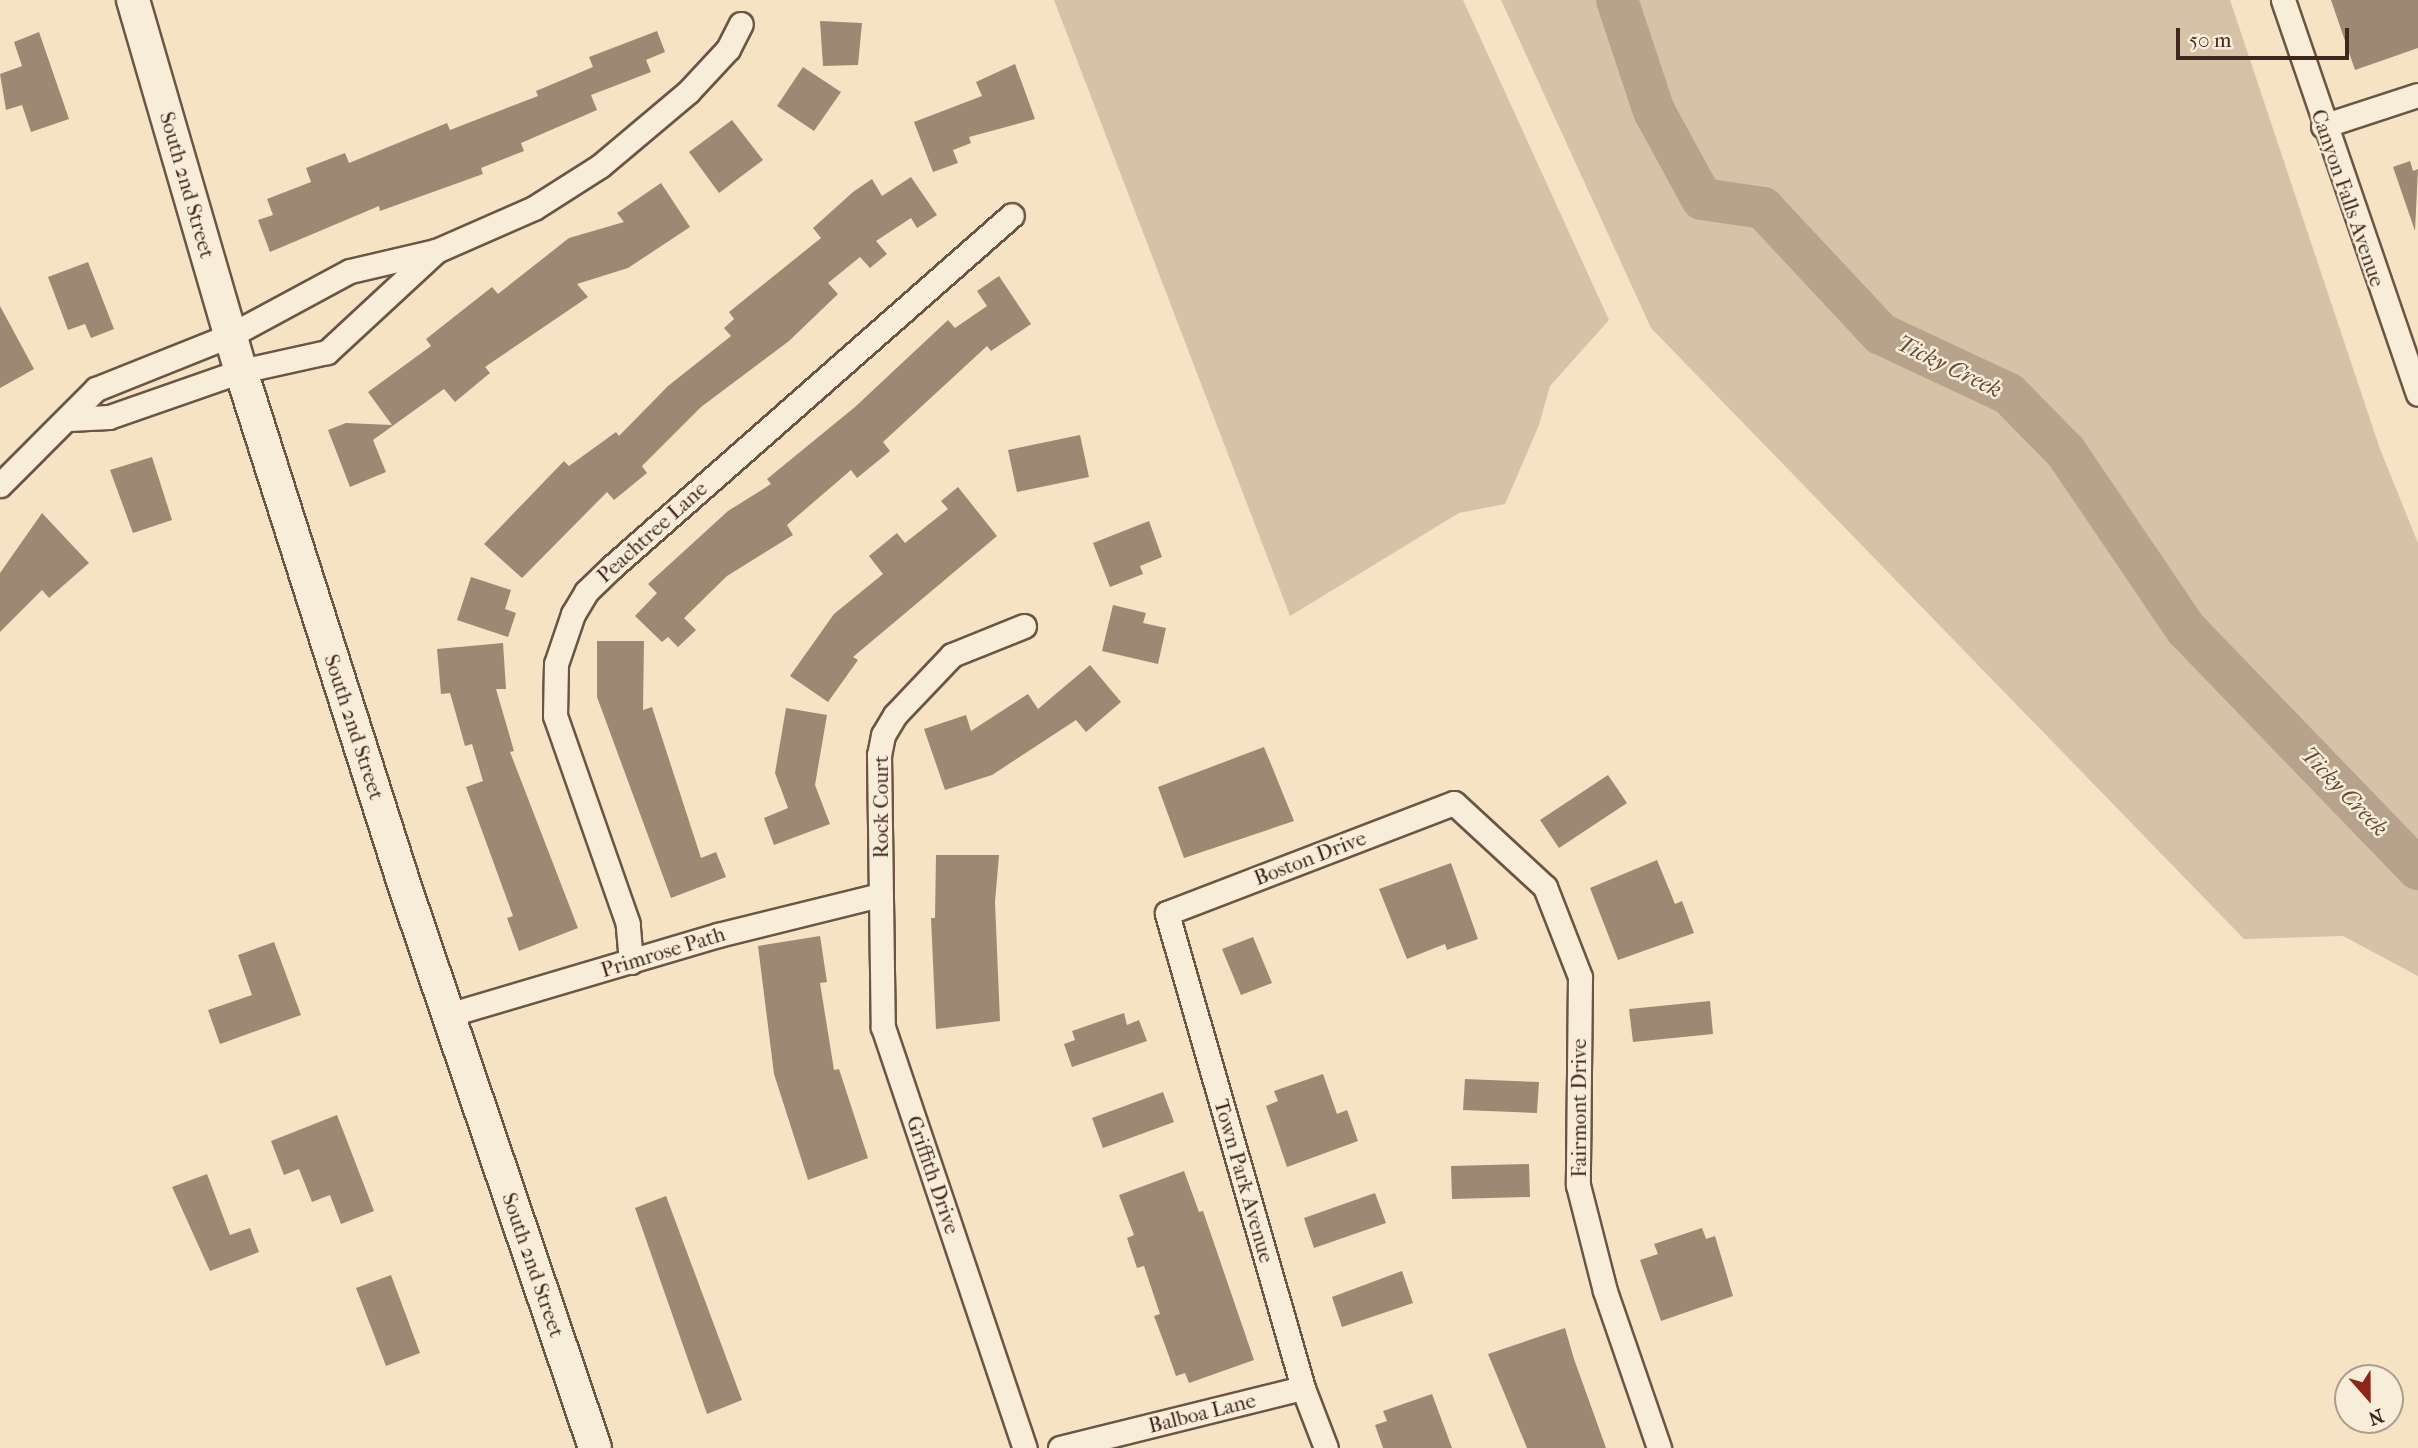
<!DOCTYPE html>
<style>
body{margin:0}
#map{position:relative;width:2418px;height:1448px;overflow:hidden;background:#f5e3c4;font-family:"IM FELL French Canon",serif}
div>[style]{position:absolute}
.green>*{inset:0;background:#d6c3a7}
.river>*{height:42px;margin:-21px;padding:0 21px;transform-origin:21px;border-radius:21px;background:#b7a38b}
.building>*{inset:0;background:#9e8873}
.roads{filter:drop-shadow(2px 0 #6d5546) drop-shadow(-2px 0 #6d5546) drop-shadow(0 2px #6d5546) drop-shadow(0 -2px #6d5546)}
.street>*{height:23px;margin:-11.5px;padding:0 11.5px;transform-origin:11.5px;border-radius:11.5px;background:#f8edd9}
.secondary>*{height:32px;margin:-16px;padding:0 16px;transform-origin:16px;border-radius:16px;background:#f8edd9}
span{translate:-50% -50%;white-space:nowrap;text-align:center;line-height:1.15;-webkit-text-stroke:5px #f8edd9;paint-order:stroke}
.street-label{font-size:21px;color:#40261c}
.water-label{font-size:23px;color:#644c3d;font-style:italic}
.north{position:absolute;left:2334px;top:1364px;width:70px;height:70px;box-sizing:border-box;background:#f8edd9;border:2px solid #ae9d8d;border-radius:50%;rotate:159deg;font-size:19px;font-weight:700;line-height:28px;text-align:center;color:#40261c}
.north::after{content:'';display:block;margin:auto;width:24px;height:32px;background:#8f2418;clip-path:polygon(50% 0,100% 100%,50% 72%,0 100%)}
.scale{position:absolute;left:2176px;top:28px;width:173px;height:32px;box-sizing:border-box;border:4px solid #40261c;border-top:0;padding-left:9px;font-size:21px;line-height:24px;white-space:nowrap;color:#40261c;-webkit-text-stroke:5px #f8edd9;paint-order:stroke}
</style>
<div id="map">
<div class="green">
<i style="clip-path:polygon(1054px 0,1463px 0,1609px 320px,1550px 386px,1539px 425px,1505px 504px,1459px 513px,1290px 616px)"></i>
<i style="clip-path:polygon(1501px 0,2230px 0,2380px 449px,2418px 543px,2418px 976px,2343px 936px,2244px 939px,1651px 328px)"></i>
</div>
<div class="river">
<i style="left:1617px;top:0;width:117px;rotate:71.6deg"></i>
<i style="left:1654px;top:111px;width:100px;rotate:61.4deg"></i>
<i style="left:1702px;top:199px;width:62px;rotate:8.4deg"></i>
<i style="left:1763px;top:208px;width:173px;rotate:46.9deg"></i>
<i style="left:1881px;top:334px;width:141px;rotate:25.1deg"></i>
<i style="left:2009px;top:394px;width:81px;rotate:45.5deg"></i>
<i style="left:2066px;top:452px;width:214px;rotate:55.9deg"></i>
<i style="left:2186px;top:629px;width:334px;rotate:46deg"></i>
</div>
<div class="building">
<i style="clip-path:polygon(2331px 0,2418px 0,2418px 48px,2355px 70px)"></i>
<i style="clip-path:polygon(820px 21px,862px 23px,858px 65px,823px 66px)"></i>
<i style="clip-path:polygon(657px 31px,665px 52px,646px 60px,651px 72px,591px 95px,597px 110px,521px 143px,524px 151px,481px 168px,483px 174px,380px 211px,379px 206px,270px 252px,258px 220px,273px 215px,267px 199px,311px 182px,306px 168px,345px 153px,349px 163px,447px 123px,450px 130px,538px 96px,536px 91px,593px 67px,589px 57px)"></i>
<i style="clip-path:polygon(39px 32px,69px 119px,31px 132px,22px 105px,6px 110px,0 74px,22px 66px,14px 42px)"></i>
<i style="clip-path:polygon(1015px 64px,1035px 119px,969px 137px,971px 143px,953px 150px,958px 163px,933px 172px,914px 122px,982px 96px,976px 82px)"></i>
<i style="clip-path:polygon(803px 67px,841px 92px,814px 131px,777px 106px)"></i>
<i style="clip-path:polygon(732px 120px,763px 160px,719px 193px,689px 152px)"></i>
<i style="clip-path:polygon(2410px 161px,2413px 171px,2418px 169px,2415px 231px,2393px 167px)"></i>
<i style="clip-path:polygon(911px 177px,937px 215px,917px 228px,911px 218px,876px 241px,887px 254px,870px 268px,860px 257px,828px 283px,838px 294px,789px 341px,701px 407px,642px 466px,647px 473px,614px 500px,607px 492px,522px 578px,484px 544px,564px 461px,569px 466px,616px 432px,619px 436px,668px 386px,731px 336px,724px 328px,734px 319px,729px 312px,821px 238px,813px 228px,853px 192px,872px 179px,882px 196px)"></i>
<i style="clip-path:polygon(661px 183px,690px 227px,628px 268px,577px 284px,588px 297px,485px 367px,490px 373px,455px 402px,444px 389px,373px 440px,386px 472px,350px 487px,328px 430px,346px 423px,392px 425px,368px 392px,431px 346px,426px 339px,492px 287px,498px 294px,569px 238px,624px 222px,617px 213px)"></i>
<i style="clip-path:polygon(88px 262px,114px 329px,91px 338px,85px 324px,68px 330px,48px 277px)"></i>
<i style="clip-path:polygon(999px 276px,1031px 324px,991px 351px,987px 346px,883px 442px,890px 451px,857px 478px,851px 470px,787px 525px,793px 535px,727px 576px,684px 618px,696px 630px,678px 647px,668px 637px,662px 642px,635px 616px,657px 593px,648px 584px,728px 511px,771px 484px,767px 479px,855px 407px,948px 320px,955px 328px,987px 306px,977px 291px)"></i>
<i style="clip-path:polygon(0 306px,34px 369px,0 388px)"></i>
<i style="clip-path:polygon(1080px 435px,1089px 477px,1017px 492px,1008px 450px)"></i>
<i style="clip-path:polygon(152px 457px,172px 520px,133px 533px,110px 470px)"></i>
<i style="clip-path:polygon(958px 487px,997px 536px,853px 657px,858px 660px,828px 702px,790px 676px,834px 614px,883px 574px,869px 556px,897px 533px,905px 543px,948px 509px,941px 501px)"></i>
<i style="clip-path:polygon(42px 513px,89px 563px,49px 598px,42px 590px,0 632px,0 573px)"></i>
<i style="clip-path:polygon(1149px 521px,1162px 557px,1140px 566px,1143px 574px,1110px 587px,1093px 543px)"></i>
<i style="clip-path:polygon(471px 577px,511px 590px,505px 609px,516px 613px,508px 637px,457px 620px)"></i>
<i style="clip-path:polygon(1113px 605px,1146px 613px,1143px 623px,1166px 628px,1158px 664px,1102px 651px)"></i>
<i style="clip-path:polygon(597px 641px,644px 641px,643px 710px,652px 707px,701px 858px,716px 852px,726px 877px,671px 898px,597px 697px)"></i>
<i style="clip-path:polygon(503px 643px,506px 689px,496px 689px,514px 751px,510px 752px,578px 928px,519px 951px,507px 918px,513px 916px,466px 787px,483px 781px,472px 744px,465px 746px,450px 693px,441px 694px,437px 649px)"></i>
<i style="clip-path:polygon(1090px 665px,1121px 702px,1086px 732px,1076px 720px,992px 775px,945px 790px,924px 729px,966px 715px,971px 731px,1028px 694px,1038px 709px)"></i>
<i style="clip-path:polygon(786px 708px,827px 715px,815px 785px,830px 824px,774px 845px,764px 818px,788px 808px,775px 773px)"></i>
<i style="clip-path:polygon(1264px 747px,1294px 821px,1184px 858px,1158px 787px)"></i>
<i style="clip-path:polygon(1608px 775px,1627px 803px,1559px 848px,1540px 820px)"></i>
<i style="clip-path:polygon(936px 855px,999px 855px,995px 902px,1000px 1021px,936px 1029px,931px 918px,935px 918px)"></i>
<i style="clip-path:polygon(1657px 860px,1675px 904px,1682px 901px,1694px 933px,1618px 960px,1590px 888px)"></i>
<i style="clip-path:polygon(1451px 863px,1478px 939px,1447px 950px,1445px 944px,1407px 959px,1379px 889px)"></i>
<i style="clip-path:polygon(820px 936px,827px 982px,820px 983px,834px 1070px,839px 1069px,868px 1158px,808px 1180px,774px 1074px,758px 946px)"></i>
<i style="clip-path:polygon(1253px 937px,1272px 983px,1241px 995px,1222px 949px)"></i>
<i style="clip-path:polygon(274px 942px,301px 1015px,220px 1044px,208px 1010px,252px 995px,238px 955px)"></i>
<i style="clip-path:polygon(1710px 1001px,1713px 1034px,1633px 1042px,1629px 1009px)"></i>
<i style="clip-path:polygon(1124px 1013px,1127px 1025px,1139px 1020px,1147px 1041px,1072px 1067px,1064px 1044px,1075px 1040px,1072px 1031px)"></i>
<i style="clip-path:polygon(1323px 1074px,1337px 1114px,1347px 1110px,1358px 1141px,1287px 1167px,1266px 1106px,1278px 1101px,1274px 1091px)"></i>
<i style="clip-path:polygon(1465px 1079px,1539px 1082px,1537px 1113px,1463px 1110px)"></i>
<i style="clip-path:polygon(1163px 1092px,1174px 1122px,1103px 1148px,1092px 1118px)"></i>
<i style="clip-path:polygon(337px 1115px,374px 1211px,341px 1224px,330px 1195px,312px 1202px,299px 1169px,284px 1175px,271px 1141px)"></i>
<i style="clip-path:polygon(1529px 1164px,1530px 1197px,1452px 1199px,1451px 1166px)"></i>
<i style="clip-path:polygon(1184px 1171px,1199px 1212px,1203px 1211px,1254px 1360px,1189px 1383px,1185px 1373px,1176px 1376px,1166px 1348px,1154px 1316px,1160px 1314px,1144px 1266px,1137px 1268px,1127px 1238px,1134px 1235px,1119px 1195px)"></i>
<i style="clip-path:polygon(207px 1174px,230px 1235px,250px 1228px,259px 1252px,210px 1271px,172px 1187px)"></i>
<i style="clip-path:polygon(1375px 1193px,1386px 1223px,1314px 1248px,1304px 1218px)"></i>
<i style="clip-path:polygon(666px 1196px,742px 1400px,707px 1414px,635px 1208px)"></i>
<i style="clip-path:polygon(1702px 1228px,1706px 1239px,1715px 1236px,1733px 1296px,1661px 1321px,1640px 1260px,1658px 1254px,1654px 1244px)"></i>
<i style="clip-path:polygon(1402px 1271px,1413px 1303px,1342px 1327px,1332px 1297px)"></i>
<i style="clip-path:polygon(391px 1275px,420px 1353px,386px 1366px,356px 1288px)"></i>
<i style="clip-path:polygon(1565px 1328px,1574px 1359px,1606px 1448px,1527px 1448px,1488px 1354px)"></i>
<i style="clip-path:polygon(1432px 1394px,1452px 1448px,1383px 1448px,1375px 1425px,1387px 1421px,1383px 1411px)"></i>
</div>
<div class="roads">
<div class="street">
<i style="left:2283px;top:0;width:416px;rotate:71.1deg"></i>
<i style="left:2323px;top:126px;width:100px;rotate:-18.1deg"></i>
<i style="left:69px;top:419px;width:40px;rotate:-2.9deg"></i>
<i style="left:109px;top:417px;width:140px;rotate:-19.2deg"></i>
<i style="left:241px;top:371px;width:88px;rotate:-12.5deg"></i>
<i style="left:327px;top:352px;width:149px;rotate:-42.8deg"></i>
<i style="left:0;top:485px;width:136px;rotate:-45deg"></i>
<i style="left:96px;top:389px;width:145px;rotate:-21.8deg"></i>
<i style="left:231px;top:335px;width:135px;rotate:-28.3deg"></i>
<i style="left:350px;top:271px;width:88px;rotate:-13.1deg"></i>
<i style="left:436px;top:251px;width:107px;rotate:-23.7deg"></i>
<i style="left:534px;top:208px;width:78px;rotate:-32.5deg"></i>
<i style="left:600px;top:166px;width:115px;rotate:-40.1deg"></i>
<i style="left:688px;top:92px;width:59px;rotate:-47.1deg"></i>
<i style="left:728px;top:49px;width:28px;rotate:-63deg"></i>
<i style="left:1024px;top:626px;width:78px;rotate:158.1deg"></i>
<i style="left:952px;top:655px;width:83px;rotate:133.5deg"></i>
<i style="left:895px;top:715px;width:23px;rotate:121deg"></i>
<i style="left:883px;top:735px;width:20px;rotate:101deg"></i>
<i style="left:879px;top:755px;width:272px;rotate:89.2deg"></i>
<i style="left:883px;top:1027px;width:444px;rotate:71.4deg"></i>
<i style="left:631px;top:962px;width:38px;rotate:-95deg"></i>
<i style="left:628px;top:924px;width:220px;rotate:-109.3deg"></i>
<i style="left:555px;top:716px;width:52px;rotate:-88.9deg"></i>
<i style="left:556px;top:664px;width:53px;rotate:-71.2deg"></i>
<i style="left:573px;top:614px;width:26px;rotate:-59deg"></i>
<i style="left:586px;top:592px;width:37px;rotate:-44deg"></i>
<i style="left:613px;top:566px;width:531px;rotate:-41.34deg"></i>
<i style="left:448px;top:1015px;width:282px;rotate:-16.5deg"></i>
<i style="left:718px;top:935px;width:167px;rotate:-13.9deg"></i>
<i style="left:1060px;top:1448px;width:250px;rotate:-13.9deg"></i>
<i style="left:1326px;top:1448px;width:64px;rotate:-111deg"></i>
<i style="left:1303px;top:1388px;width:494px;rotate:-106deg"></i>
<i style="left:1167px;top:913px;width:307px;rotate:-21deg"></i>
<i style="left:1454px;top:803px;width:124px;rotate:42.7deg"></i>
<i style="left:1545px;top:887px;width:97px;rotate:68.7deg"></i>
<i style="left:1580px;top:977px;width:208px;rotate:90.6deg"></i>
<i style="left:1578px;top:1185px;width:109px;rotate:75.7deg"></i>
<i style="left:1605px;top:1291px;width:166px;rotate:71deg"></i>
</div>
<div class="secondary">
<i style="left:133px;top:0;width:386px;rotate:73.8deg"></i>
<i style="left:241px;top:371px;width:538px;rotate:72.37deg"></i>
<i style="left:404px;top:884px;width:595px;rotate:71.29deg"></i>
</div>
</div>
<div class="street-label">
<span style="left:187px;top:185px;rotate:74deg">South 2nd Street</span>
<span style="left:2348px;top:198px;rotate:71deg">Canyon Falls Avenue</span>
<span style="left:652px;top:532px;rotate:-42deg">Peachtree Lane</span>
<span style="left:354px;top:727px;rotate:72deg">South 2nd Street</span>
<span style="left:881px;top:807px;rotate:-90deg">Rock Court</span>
<span style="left:1310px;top:858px;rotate:-21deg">Boston Drive</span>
<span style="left:663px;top:952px;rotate:-17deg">Primrose Path</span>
<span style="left:1579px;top:1108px;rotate:-90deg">Fairmont Drive</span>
<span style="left:933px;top:1175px;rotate:71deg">Griffith Drive</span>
<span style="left:1244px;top:1181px;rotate:74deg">Town Park Avenue</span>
<span style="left:533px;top:1265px;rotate:71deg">South 2nd Street</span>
<span style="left:1202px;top:1413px;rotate:-14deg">Balboa Lane</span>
</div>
<div class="water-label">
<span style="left:1949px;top:367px;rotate:26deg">Ticky Creek</span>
<span style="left:2344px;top:792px;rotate:46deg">Ticky Creek</span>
</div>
<div class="north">N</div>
<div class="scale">50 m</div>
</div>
